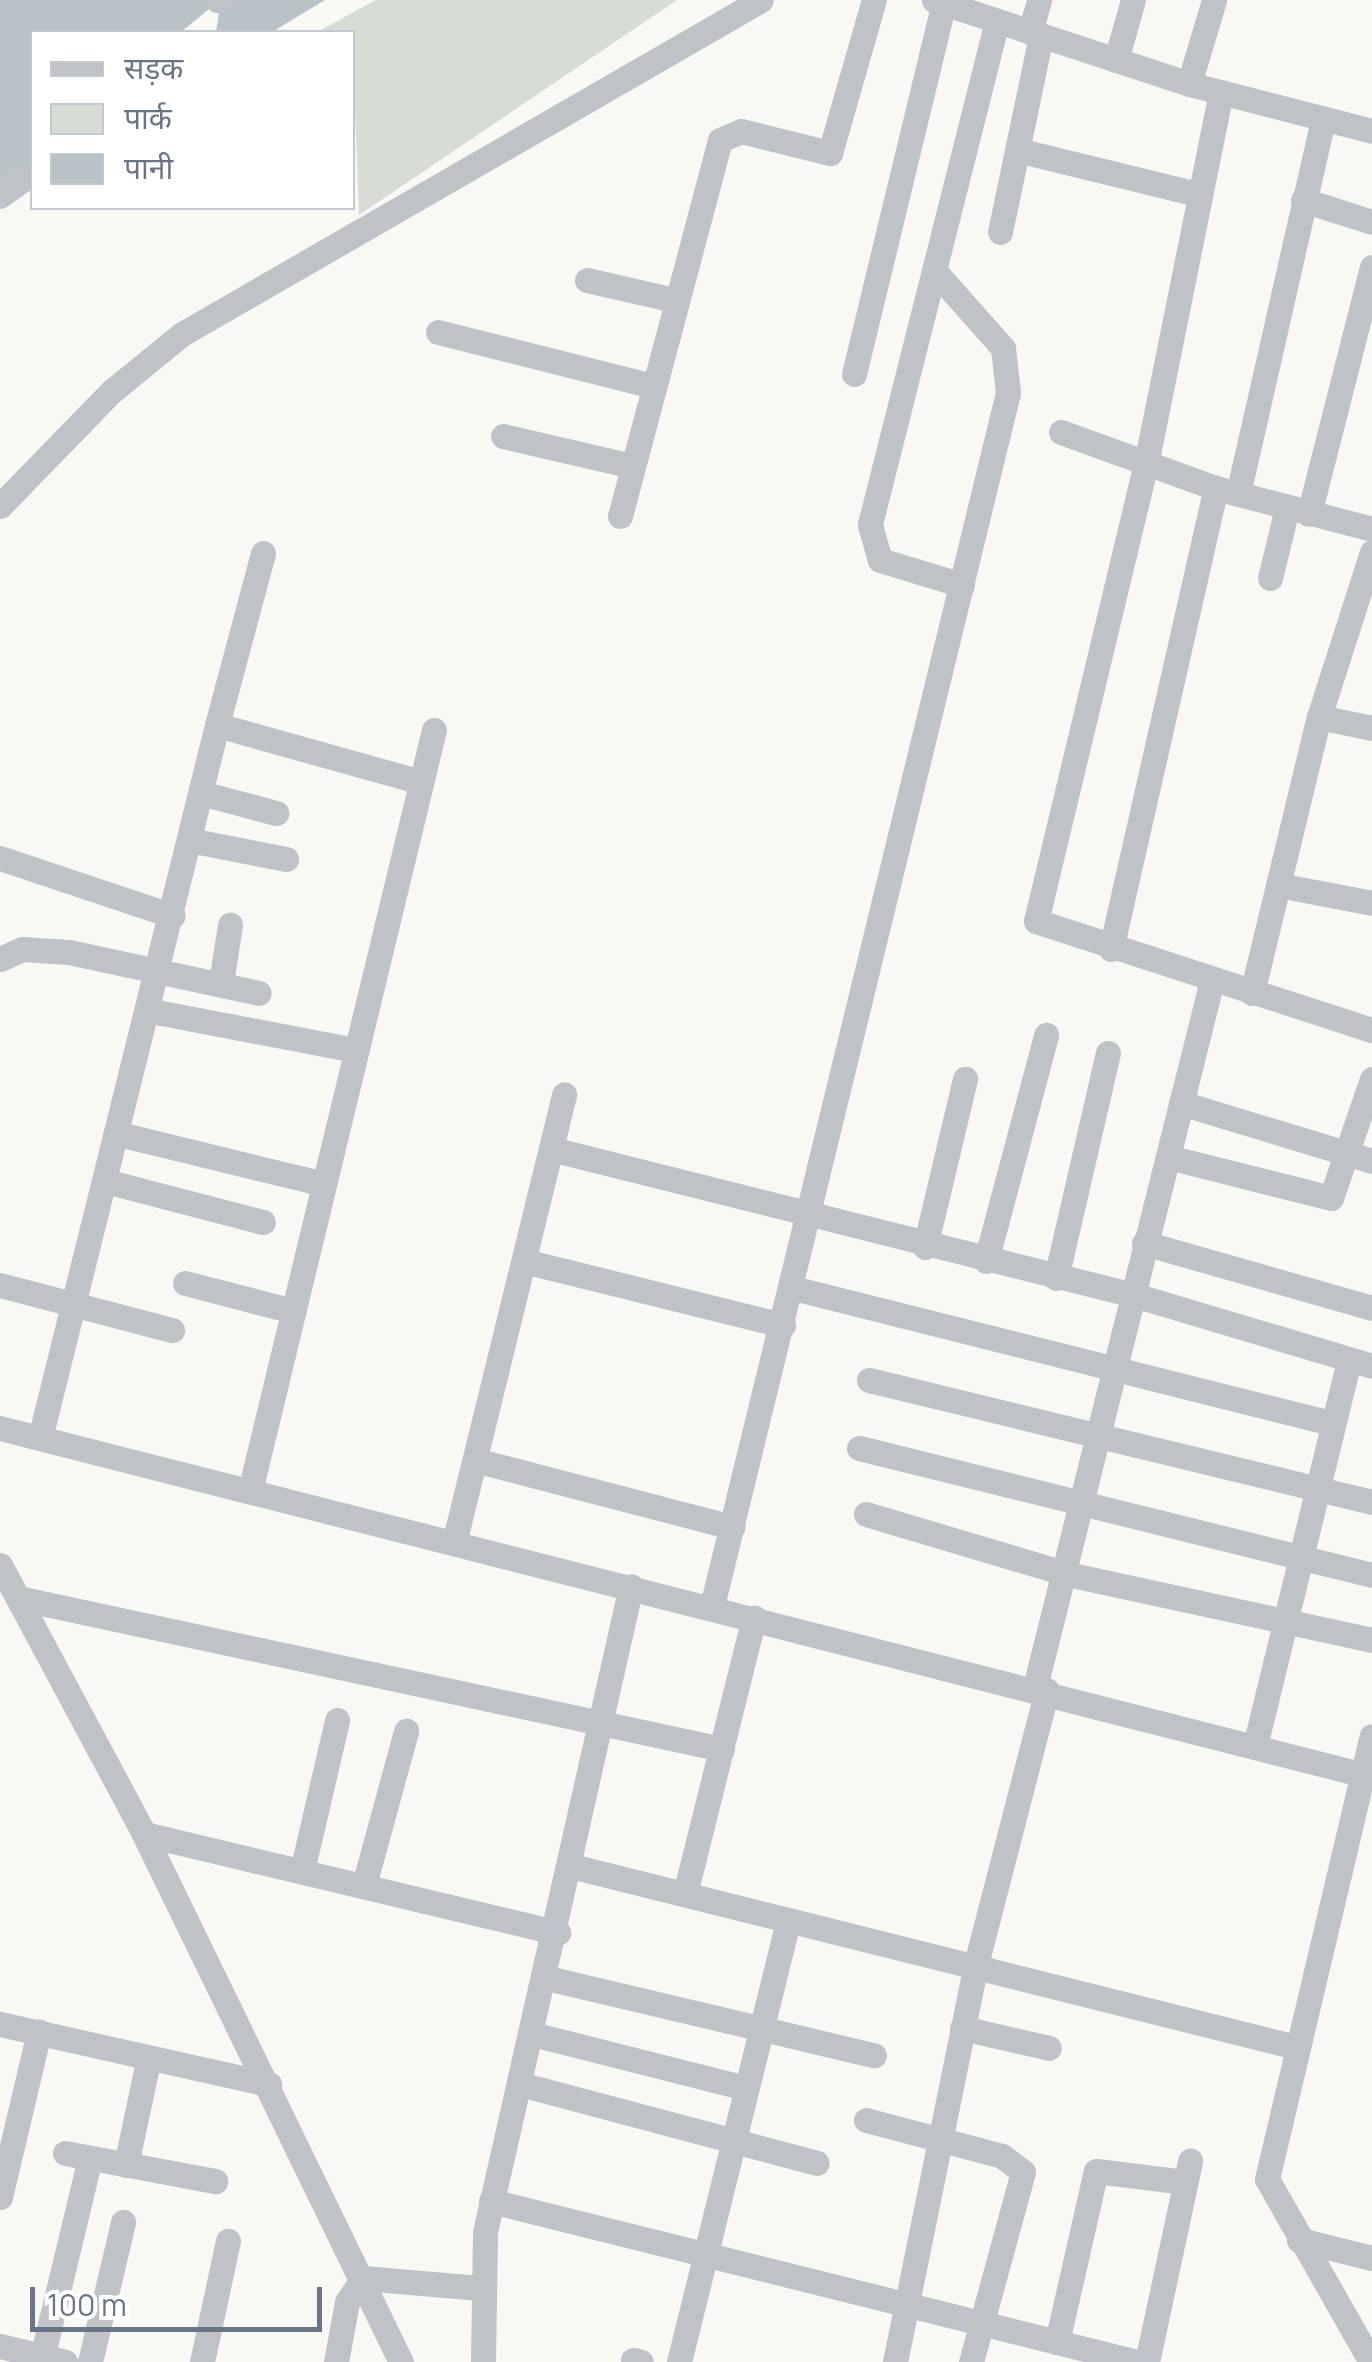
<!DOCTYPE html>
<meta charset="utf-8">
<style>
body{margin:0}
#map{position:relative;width:1372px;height:2362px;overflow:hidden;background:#f8f8f5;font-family:Manrope,"Noto Sans Devanagari",sans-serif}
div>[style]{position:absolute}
.green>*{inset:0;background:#d7dcd5}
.water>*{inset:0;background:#b9c2c7}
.minor>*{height:25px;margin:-12.5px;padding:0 12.5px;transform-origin:12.5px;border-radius:12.5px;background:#bfc3c7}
span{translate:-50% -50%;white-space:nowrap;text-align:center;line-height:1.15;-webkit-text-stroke:10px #fff;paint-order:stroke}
.legend{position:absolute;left:30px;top:30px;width:325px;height:180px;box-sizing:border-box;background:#fff;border:2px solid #c3c8ce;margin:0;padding:12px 18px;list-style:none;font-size:30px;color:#697584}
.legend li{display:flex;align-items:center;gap:20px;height:50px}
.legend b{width:50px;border:2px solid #c3c8ce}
.scale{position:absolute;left:30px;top:2287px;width:292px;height:45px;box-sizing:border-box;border:5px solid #697584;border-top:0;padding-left:12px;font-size:30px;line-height:35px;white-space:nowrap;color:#697584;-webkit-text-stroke:8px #fff;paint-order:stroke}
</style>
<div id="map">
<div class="green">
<i style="clip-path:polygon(376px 0,677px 0,359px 215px,352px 32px,317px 32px)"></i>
</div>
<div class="water">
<i style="clip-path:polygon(0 0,220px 0,181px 32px,32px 32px,32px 159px,0 186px)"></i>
<i style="clip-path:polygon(221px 0,325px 0,272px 32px,216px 32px)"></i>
</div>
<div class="minor">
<i style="left:217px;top:0;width:7px"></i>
<i style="left:934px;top:0;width:268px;rotate:18.2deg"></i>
<i style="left:1189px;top:84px;width:189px;rotate:14.4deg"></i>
<i style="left:1030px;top:32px;width:33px;rotate:-74deg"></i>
<i style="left:1116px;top:60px;width:62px;rotate:-74.2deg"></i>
<i style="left:1189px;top:84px;width:88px;rotate:-73.4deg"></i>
<i style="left:1221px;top:92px;width:379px;rotate:101.4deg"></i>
<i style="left:1146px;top:463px;width:471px;rotate:103.5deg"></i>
<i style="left:1036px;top:921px;width:353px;rotate:18deg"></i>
<i style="left:1017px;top:150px;width:185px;rotate:13.7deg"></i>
<i style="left:0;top:196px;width:39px;rotate:-36deg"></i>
<i style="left:1303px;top:200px;width:72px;rotate:17.7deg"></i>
<i style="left:1000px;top:232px;width:201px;rotate:-78.2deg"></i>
<i style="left:587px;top:280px;width:89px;rotate:12.9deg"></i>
<i style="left:438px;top:332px;width:222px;rotate:14.1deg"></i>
<i style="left:854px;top:374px;width:382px;rotate:-76.4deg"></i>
<i style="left:1061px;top:432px;width:165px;rotate:19.9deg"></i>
<i style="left:1216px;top:488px;width:161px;rotate:14.7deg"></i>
<i style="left:503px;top:436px;width:132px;rotate:13.1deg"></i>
<i style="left:1238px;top:494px;width:385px;rotate:-77.2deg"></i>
<i style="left:0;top:506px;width:161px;rotate:-45.8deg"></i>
<i style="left:112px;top:391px;width:90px;rotate:-39.2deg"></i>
<i style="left:182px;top:334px;width:668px;rotate:-29.98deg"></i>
<i style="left:1309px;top:514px;width:255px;rotate:-75.7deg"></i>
<i style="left:620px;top:516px;width:389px;rotate:-75.1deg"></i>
<i style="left:720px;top:140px;width:23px;rotate:-23deg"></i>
<i style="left:741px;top:131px;width:92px;rotate:13.9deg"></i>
<i style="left:830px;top:153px;width:159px;rotate:-74deg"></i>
<i style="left:1270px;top:578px;width:72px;rotate:-76.3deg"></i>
<i style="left:962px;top:585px;width:86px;rotate:-163deg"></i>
<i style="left:880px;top:560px;width:37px;rotate:-106deg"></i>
<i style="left:870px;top:524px;width:519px;rotate:-75.83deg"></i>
<i style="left:1319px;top:717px;width:54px;rotate:11.7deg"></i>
<i style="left:217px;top:725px;width:178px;rotate:-75deg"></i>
<i style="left:201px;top:793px;width:78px;rotate:14.9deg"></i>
<i style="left:189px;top:840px;width:99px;rotate:11.1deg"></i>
<i style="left:0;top:858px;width:182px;rotate:18.5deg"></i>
<i style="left:1278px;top:885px;width:96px;rotate:10.8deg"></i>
<i style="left:1111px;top:949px;width:473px;rotate:-77.2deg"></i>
<i style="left:0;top:959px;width:24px;rotate:-24deg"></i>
<i style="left:22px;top:949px;width:47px;rotate:3.7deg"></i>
<i style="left:69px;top:952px;width:194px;rotate:12.2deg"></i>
<i style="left:221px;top:982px;width:58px;rotate:-81deg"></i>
<i style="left:1252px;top:993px;width:284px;rotate:-76.4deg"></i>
<i style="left:1319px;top:717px;width:173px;rotate:-72.2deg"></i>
<i style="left:151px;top:1011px;width:209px;rotate:10.8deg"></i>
<i style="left:1181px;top:1103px;width:200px;rotate:16.9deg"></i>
<i style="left:119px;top:1134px;width:211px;rotate:13.7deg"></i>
<i style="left:551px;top:1149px;width:601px;rotate:14.06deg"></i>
<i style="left:1134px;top:1295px;width:248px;rotate:16.6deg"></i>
<i style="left:1168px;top:1157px;width:168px;rotate:14.1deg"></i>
<i style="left:1331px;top:1198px;width:126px;rotate:-71deg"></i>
<i style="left:109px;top:1182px;width:159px;rotate:14.6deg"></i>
<i style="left:1144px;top:1243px;width:237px;rotate:15.9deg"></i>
<i style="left:925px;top:1247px;width:173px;rotate:-76.6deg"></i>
<i style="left:524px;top:1261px;width:267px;rotate:13.9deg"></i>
<i style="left:986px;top:1261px;width:234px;rotate:-75.1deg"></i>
<i style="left:1056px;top:1278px;width:231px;rotate:-77deg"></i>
<i style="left:185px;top:1283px;width:112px;rotate:14.5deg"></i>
<i style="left:0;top:1285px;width:178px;rotate:14.7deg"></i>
<i style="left:793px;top:1288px;width:555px;rotate:14.09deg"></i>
<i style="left:869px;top:1380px;width:518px;rotate:13.63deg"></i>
<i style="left:0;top:1428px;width:1416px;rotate:14.27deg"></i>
<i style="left:40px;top:1438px;width:735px;rotate:-76.06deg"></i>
<i style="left:217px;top:725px;width:212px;rotate:15.6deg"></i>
<i style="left:859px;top:1448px;width:528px;rotate:13.9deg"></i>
<i style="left:475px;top:1460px;width:266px;rotate:14.6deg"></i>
<i style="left:250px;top:1491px;width:783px;rotate:-76.41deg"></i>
<i style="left:866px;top:1514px;width:210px;rotate:16.6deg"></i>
<i style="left:1067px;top:1574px;width:312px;rotate:12.2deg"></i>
<i style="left:454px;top:1543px;width:462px;rotate:-76.2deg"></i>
<i style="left:0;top:1565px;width:305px;rotate:61.8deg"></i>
<i style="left:144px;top:1834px;width:587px;rotate:64.05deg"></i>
<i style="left:18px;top:1598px;width:720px;rotate:12.11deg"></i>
<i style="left:712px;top:1606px;width:1249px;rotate:-76.29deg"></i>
<i style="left:1008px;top:393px;width:45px;rotate:-96.3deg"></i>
<i style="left:1003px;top:348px;width:96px;rotate:-131.6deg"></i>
<i style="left:1035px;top:1687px;width:729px;rotate:-75.94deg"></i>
<i style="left:1255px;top:1746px;width:397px;rotate:-76.3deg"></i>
<i style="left:144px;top:1834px;width:426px;rotate:13.4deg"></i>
<i style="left:571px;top:1866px;width:224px;rotate:14deg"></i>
<i style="left:302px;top:1871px;width:155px;rotate:-76.9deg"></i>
<i style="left:364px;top:1885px;width:160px;rotate:-74.7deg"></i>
<i style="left:685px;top:1894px;width:285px;rotate:-76deg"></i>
<i style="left:547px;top:1978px;width:336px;rotate:13.3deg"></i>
<i style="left:0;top:2024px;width:276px;rotate:12.6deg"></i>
<i style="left:962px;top:2028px;width:89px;rotate:12.9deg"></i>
<i style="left:532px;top:2034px;width:220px;rotate:14.2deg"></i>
<i style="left:520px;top:2084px;width:307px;rotate:14.9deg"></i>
<i style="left:866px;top:2120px;width:141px;rotate:14.8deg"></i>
<i style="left:1002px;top:2156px;width:26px;rotate:37deg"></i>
<i style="left:1023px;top:2172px;width:197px;rotate:105.3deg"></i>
<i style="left:65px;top:2153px;width:153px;rotate:10.6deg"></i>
<i style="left:126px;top:2165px;width:110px;rotate:-78deg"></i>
<i style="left:0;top:2197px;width:170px;rotate:-76.7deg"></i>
<i style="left:491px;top:2201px;width:666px;rotate:13.99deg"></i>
<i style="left:1299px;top:2240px;width:75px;rotate:13.9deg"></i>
<i style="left:1057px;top:2342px;width:175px;rotate:-77.2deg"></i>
<i style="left:1096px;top:2171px;width:90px;rotate:7deg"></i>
<i style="left:0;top:2346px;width:67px;rotate:13.8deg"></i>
<i style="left:633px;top:2360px;width:8px;rotate:14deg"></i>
<i style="left:41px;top:2362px;width:210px;rotate:-76.5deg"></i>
<i style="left:90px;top:2362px;width:144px;rotate:-76.7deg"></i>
<i style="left:202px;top:2362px;width:124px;rotate:-77.9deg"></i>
<i style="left:336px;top:2362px;width:61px;rotate:-79.6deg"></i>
<i style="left:347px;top:2302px;width:29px;rotate:-56deg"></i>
<i style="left:363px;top:2278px;width:117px;rotate:4.9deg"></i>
<i style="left:483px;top:2362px;width:130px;rotate:-89.1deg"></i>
<i style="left:485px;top:2232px;width:662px;rotate:-77.26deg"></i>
<i style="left:679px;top:2362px;width:455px;rotate:-76.1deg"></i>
<i style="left:788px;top:1920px;width:520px;rotate:14.04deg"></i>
<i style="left:895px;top:2362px;width:398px;rotate:-78.5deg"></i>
<i style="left:974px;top:1972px;width:291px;rotate:-75.5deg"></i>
<i style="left:1147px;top:2362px;width:206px;rotate:-77.9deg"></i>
<i style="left:1371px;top:2362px;width:210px;rotate:-119.6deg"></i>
<i style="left:1267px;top:2179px;width:455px;rotate:-76.7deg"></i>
</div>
<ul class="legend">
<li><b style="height:12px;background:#bfc3c7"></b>सड़क</li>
<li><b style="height:28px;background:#d7dcd5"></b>पार्क</li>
<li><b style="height:28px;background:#b9c2c7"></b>पानी</li>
</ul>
<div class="scale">100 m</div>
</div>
